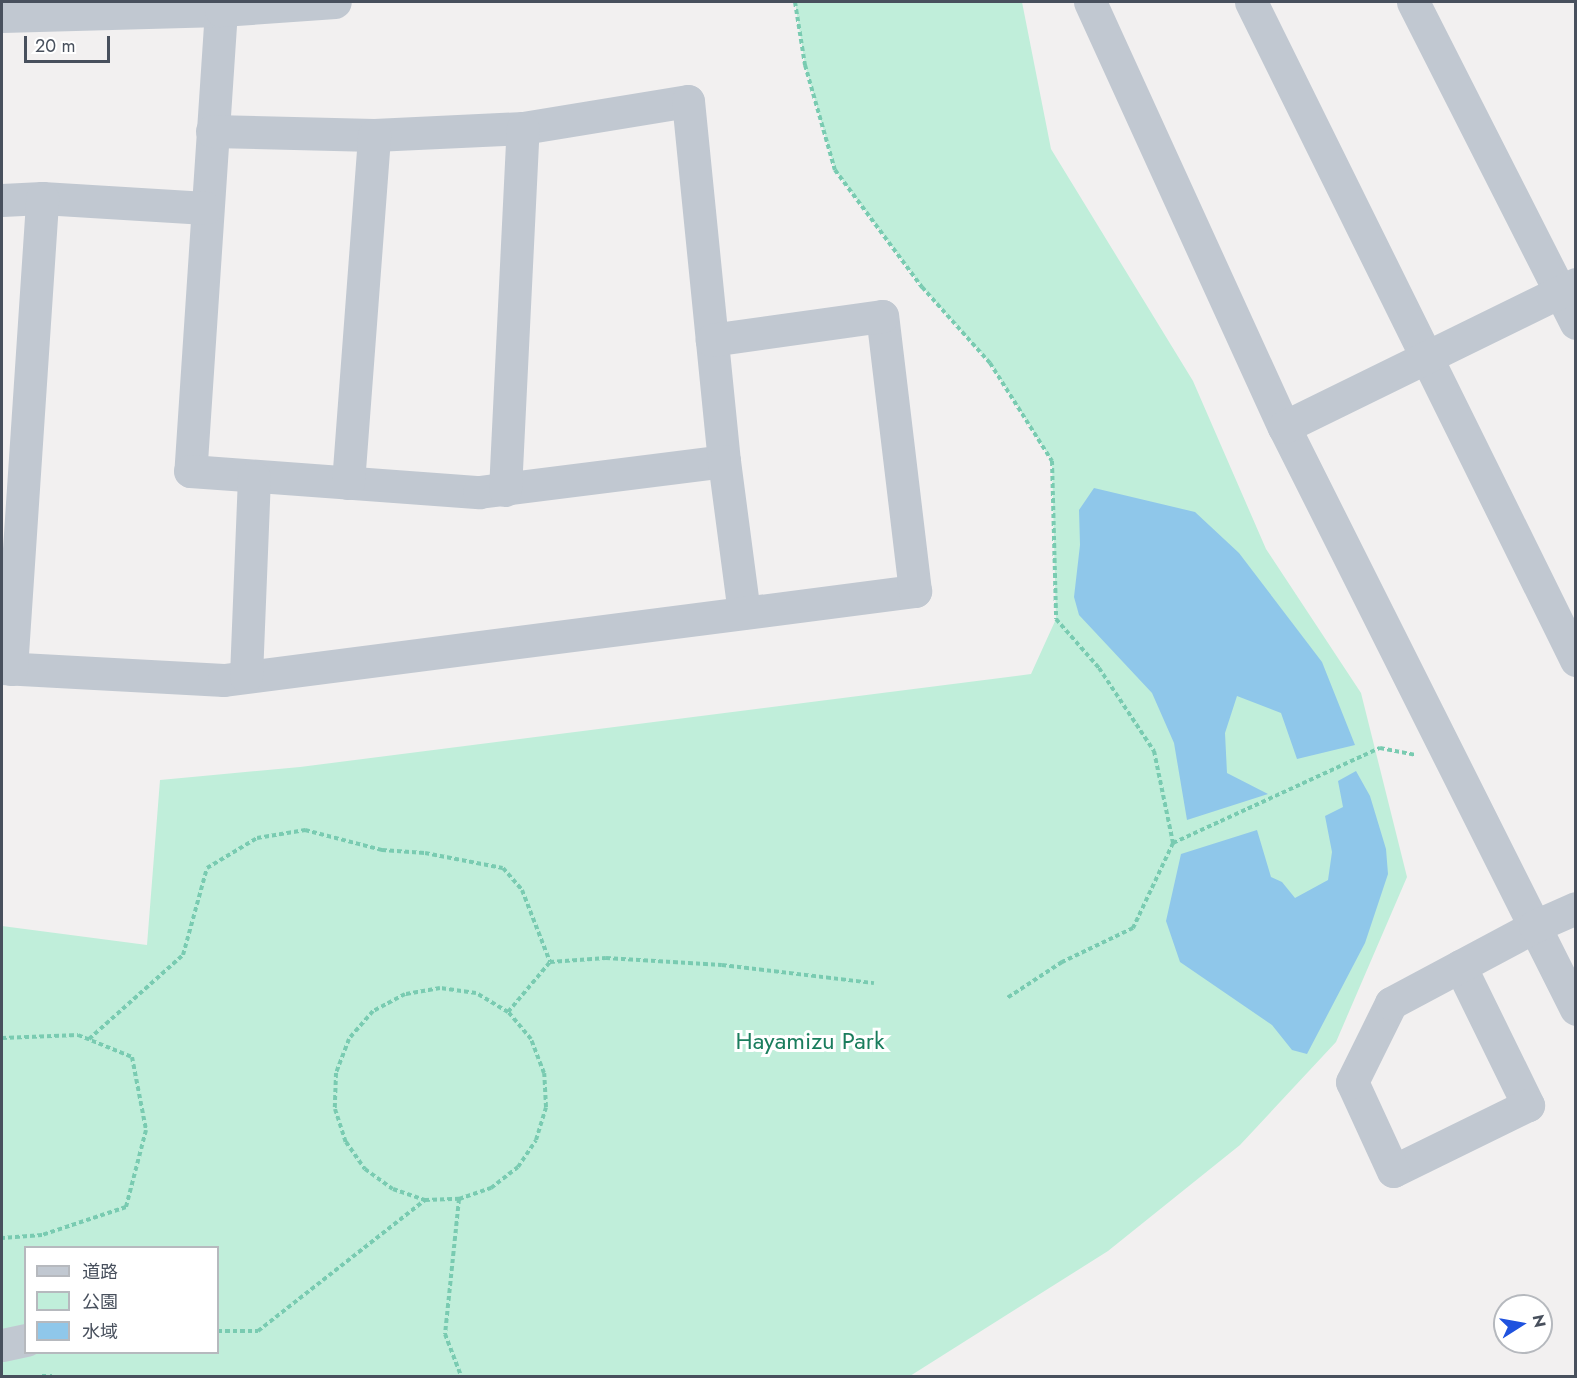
<!DOCTYPE html>
<meta charset="utf-8">
<style>
body{margin:0}
#map{position:relative;width:1577px;height:1378px;overflow:hidden;background:#f2f0f0;font-family:Jost,"Noto Sans JP",sans-serif}
div>[style]{position:absolute}
.green>*{inset:0;background:#c0eeda}
.water>*{inset:0;background:#8fc7ea}
.path>*{height:4px;margin-top:-2px;transform-origin:0;background:repeating-linear-gradient(90deg,#79cbb1 0 4.5px,transparent 0 7.5px)}
.street>*{height:33px;margin:-16.5px;padding:0 16.5px;transform-origin:16.5px;border-radius:16.5px;background:#c1c8d1}
span{translate:-50% -50%;white-space:nowrap;text-align:center;line-height:1.15;-webkit-text-stroke:6px #fff;paint-order:stroke}
.park-label{font-size:24px;color:#1a7d5d}
.frame{position:absolute;inset:0;border:3px solid #48505d;pointer-events:none}
.legend{position:absolute;left:24px;top:1246px;width:195px;height:108px;box-sizing:border-box;background:#fff;border:2px solid #b6b9be;margin:0;padding:8px 10px;list-style:none;font-size:18px;color:#48505d}
.legend li{display:flex;align-items:center;gap:12px;height:30px}
.legend b{width:30px;border:2px solid #b6b9be}
.north{position:absolute;left:1493px;top:1294px;width:60px;height:60px;box-sizing:border-box;background:#fff;border:2px solid #b6b9be;border-radius:50%;rotate:79deg;font-size:16px;font-weight:700;line-height:24px;text-align:center;color:#48505d}
.north::after{content:'';display:block;margin:auto;width:21px;height:27px;background:#1f52de;clip-path:polygon(50% 0,100% 100%,50% 72%,0 100%)}
.scale{position:absolute;left:24px;top:36px;width:86px;height:27px;box-sizing:border-box;border:3px solid #48505d;border-top:0;padding-left:8px;font-size:18px;line-height:21px;white-space:nowrap;color:#48505d;-webkit-text-stroke:4px #fff;paint-order:stroke}
</style>
<div id="map">
<div class="green">
<i style="clip-path:polygon(evenodd,795px 2px,1022px 2px,1051px 149px,1193px 381px,1266px 549px,1361px 693px,1407px 877px,1336px 1042px,1240px 1145px,1108px 1251px,910px 1376px,2px 1376px,2px 926px,147px 945px,160px 780px,300px 767px,1031px 674px,1056px 619px,1052px 461px,990px 363px,922px 287px,835px 170px,805px 65px,795px 2px,26px 1248px,218px 1248px,218px 1352px,26px 1352px,26px 1248px)"></i>
</div>
<div class="water">
<i style="clip-path:polygon(1094px 488px,1195px 512px,1239px 553px,1322px 662px,1355px 745px,1297px 759px,1281px 713px,1237px 696px,1225px 733px,1227px 773px,1268px 794px,1187px 820px,1174px 743px,1152px 693px,1079px 615px,1074px 597px,1080px 545px,1079px 510px)"></i>
<i style="clip-path:polygon(1356px 771px,1370px 796px,1386px 849px,1388px 874px,1365px 943px,1307px 1054px,1292px 1050px,1272px 1025px,1180px 962px,1166px 921px,1181px 854px,1257px 830px,1271px 877px,1282px 882px,1295px 898px,1328px 880px,1332px 852px,1325px 816px,1343px 807px,1338px 781px)"></i>
</div>
<div class="path">
<i style="left:795px;top:2px;width:64px;rotate:81deg"></i>
<i style="left:805px;top:65px;width:109px;rotate:74.1deg"></i>
<i style="left:835px;top:170px;width:146px;rotate:53.4deg"></i>
<i style="left:922px;top:287px;width:102px;rotate:48.2deg"></i>
<i style="left:990px;top:363px;width:116px;rotate:57.7deg"></i>
<i style="left:1052px;top:461px;width:158px;rotate:88.5deg"></i>
<i style="left:1056px;top:619px;width:65px;rotate:48.7deg"></i>
<i style="left:1099px;top:668px;width:100px;rotate:56.5deg"></i>
<i style="left:1154px;top:751px;width:94px;rotate:78.3deg"></i>
<i style="left:1173px;top:843px;width:94px;rotate:115.2deg"></i>
<i style="left:1133px;top:928px;width:79px;rotate:154.4deg"></i>
<i style="left:1062px;top:962px;width:66px;rotate:146.8deg"></i>
<i style="left:1173px;top:843px;width:228px;rotate:-24.7deg"></i>
<i style="left:1380px;top:748px;width:36px;rotate:11deg"></i>
<i style="left:508px;top:1012px;width:65px;rotate:-50deg"></i>
<i style="left:550px;top:962px;width:56px;rotate:-4.1deg"></i>
<i style="left:606px;top:958px;width:116px;rotate:3.5deg"></i>
<i style="left:722px;top:965px;width:153px;rotate:6.8deg"></i>
<i style="left:2px;top:1038px;width:76px;rotate:-2.3deg"></i>
<i style="left:78px;top:1035px;width:58px;rotate:22.2deg"></i>
<i style="left:132px;top:1057px;width:74px;rotate:79.1deg"></i>
<i style="left:146px;top:1130px;width:80px;rotate:104.6deg"></i>
<i style="left:126px;top:1207px;width:89px;rotate:161.6deg"></i>
<i style="left:42px;top:1235px;width:40px;rotate:175.7deg"></i>
<i style="left:89px;top:1039px;width:126px;rotate:-41.8deg"></i>
<i style="left:183px;top:955px;width:90px;rotate:-74.6deg"></i>
<i style="left:207px;top:868px;width:58px;rotate:-31deg"></i>
<i style="left:257px;top:838px;width:49px;rotate:-9.5deg"></i>
<i style="left:305px;top:830px;width:80px;rotate:14.6deg"></i>
<i style="left:382px;top:850px;width:43px;rotate:4deg"></i>
<i style="left:425px;top:853px;width:79px;rotate:10.9deg"></i>
<i style="left:503px;top:868px;width:29px;rotate:49deg"></i>
<i style="left:522px;top:890px;width:77px;rotate:68.7deg"></i>
<i style="left:459px;top:1199px;width:136px;rotate:95.9deg"></i>
<i style="left:445px;top:1334px;width:45px;rotate:69.1deg"></i>
<i style="left:218px;top:1331px;width:40px"></i>
<i style="left:258px;top:1331px;width:212px;rotate:-38.1deg"></i>
<i style="left:425px;top:1200px;width:34px;rotate:-2deg"></i>
<i style="left:459px;top:1199px;width:34px;rotate:-19deg"></i>
<i style="left:491px;top:1188px;width:34px;rotate:-38deg"></i>
<i style="left:518px;top:1167px;width:32px;rotate:-56deg"></i>
<i style="left:536px;top:1140px;width:34px;rotate:-73deg"></i>
<i style="left:546px;top:1107px;width:34px;rotate:-93deg"></i>
<i style="left:544px;top:1073px;width:36px;rotate:-111deg"></i>
<i style="left:531px;top:1039px;width:35px;rotate:-130deg"></i>
<i style="left:508px;top:1012px;width:37px;rotate:-149deg"></i>
<i style="left:476px;top:993px;width:36px;rotate:-172deg"></i>
<i style="left:440px;top:988px;width:36px;rotate:170deg"></i>
<i style="left:405px;top:994px;width:36px;rotate:152deg"></i>
<i style="left:373px;top:1011px;width:37px;rotate:131deg"></i>
<i style="left:349px;top:1039px;width:36px;rotate:111deg"></i>
<i style="left:336px;top:1073px;width:36px;rotate:92deg"></i>
<i style="left:335px;top:1109px;width:35px;rotate:72deg"></i>
<i style="left:346px;top:1142px;width:33px;rotate:55deg"></i>
<i style="left:365px;top:1169px;width:34px;rotate:36deg"></i>
<i style="left:393px;top:1189px;width:34px;rotate:19deg"></i>
<i style="left:42px;top:1376px;width:10px"></i>
</div>
<div class="street">
<i style="left:1090px;top:2px;width:467px;rotate:65.5deg"></i>
<i style="left:1284px;top:427px;width:651px;rotate:63.36deg"></i>
<i style="left:1251px;top:2px;width:734px;rotate:63.71deg"></i>
<i style="left:1413px;top:2px;width:360px;rotate:63.1deg"></i>
<i style="left:221px;top:10px;width:462px;rotate:93.8deg"></i>
<i style="left:190px;top:471px;width:290px;rotate:4.2deg"></i>
<i style="left:479px;top:492px;width:247px;rotate:-7.2deg"></i>
<i style="left:2px;top:16px;width:219px;rotate:-1.6deg"></i>
<i style="left:221px;top:10px;width:114px;rotate:-4deg"></i>
<i style="left:212px;top:131px;width:162px;rotate:1.4deg"></i>
<i style="left:374px;top:135px;width:149px;rotate:-2.7deg"></i>
<i style="left:523px;top:128px;width:167px;rotate:-9.3deg"></i>
<i style="left:688px;top:101px;width:362px;rotate:84.3deg"></i>
<i style="left:724px;top:461px;width:153px;rotate:82.5deg"></i>
<i style="left:2px;top:200px;width:40px;rotate:-2.9deg"></i>
<i style="left:42px;top:198px;width:164px;rotate:3.5deg"></i>
<i style="left:1284px;top:427px;width:325px;rotate:-26.1deg"></i>
<i style="left:348px;top:483px;width:349px;rotate:-85.7deg"></i>
<i style="left:505px;top:490px;width:362px;rotate:-87.2deg"></i>
<i style="left:2px;top:668px;width:222px;rotate:3.1deg"></i>
<i style="left:224px;top:680px;width:697px;rotate:-7.34deg"></i>
<i style="left:915px;top:591px;width:277px;rotate:-96.8deg"></i>
<i style="left:882px;top:316px;width:172px;rotate:172deg"></i>
<i style="left:11px;top:669px;width:472px;rotate:-86.2deg"></i>
<i style="left:246px;top:676px;width:199px;rotate:-87.7deg"></i>
<i style="left:1460px;top:966px;width:155px;rotate:63.9deg"></i>
<i style="left:1528px;top:1105px;width:150px;rotate:153.9deg"></i>
<i style="left:1393px;top:1171px;width:98px;rotate:-114.7deg"></i>
<i style="left:1352px;top:1082px;width:88px;rotate:-63.7deg"></i>
<i style="left:1391px;top:1003px;width:163px;rotate:-28.1deg"></i>
<i style="left:1535px;top:926px;width:45px;rotate:-23.7deg"></i>
<i style="left:2px;top:1345px;width:25px;rotate:-12deg"></i>
</div>
<div class="park-label">
<span style="left:810px;top:1041px">Hayamizu Park</span>
</div>
<div class="frame"></div>
<ul class="legend">
<li><b style="height:8px;background:#c1c8d1"></b>道路</li>
<li><b style="height:16px;background:#c0eeda"></b>公園</li>
<li><b style="height:16px;background:#8fc7ea"></b>水域</li>
</ul>
<div class="north">N</div>
<div class="scale">20 m</div>
</div>
